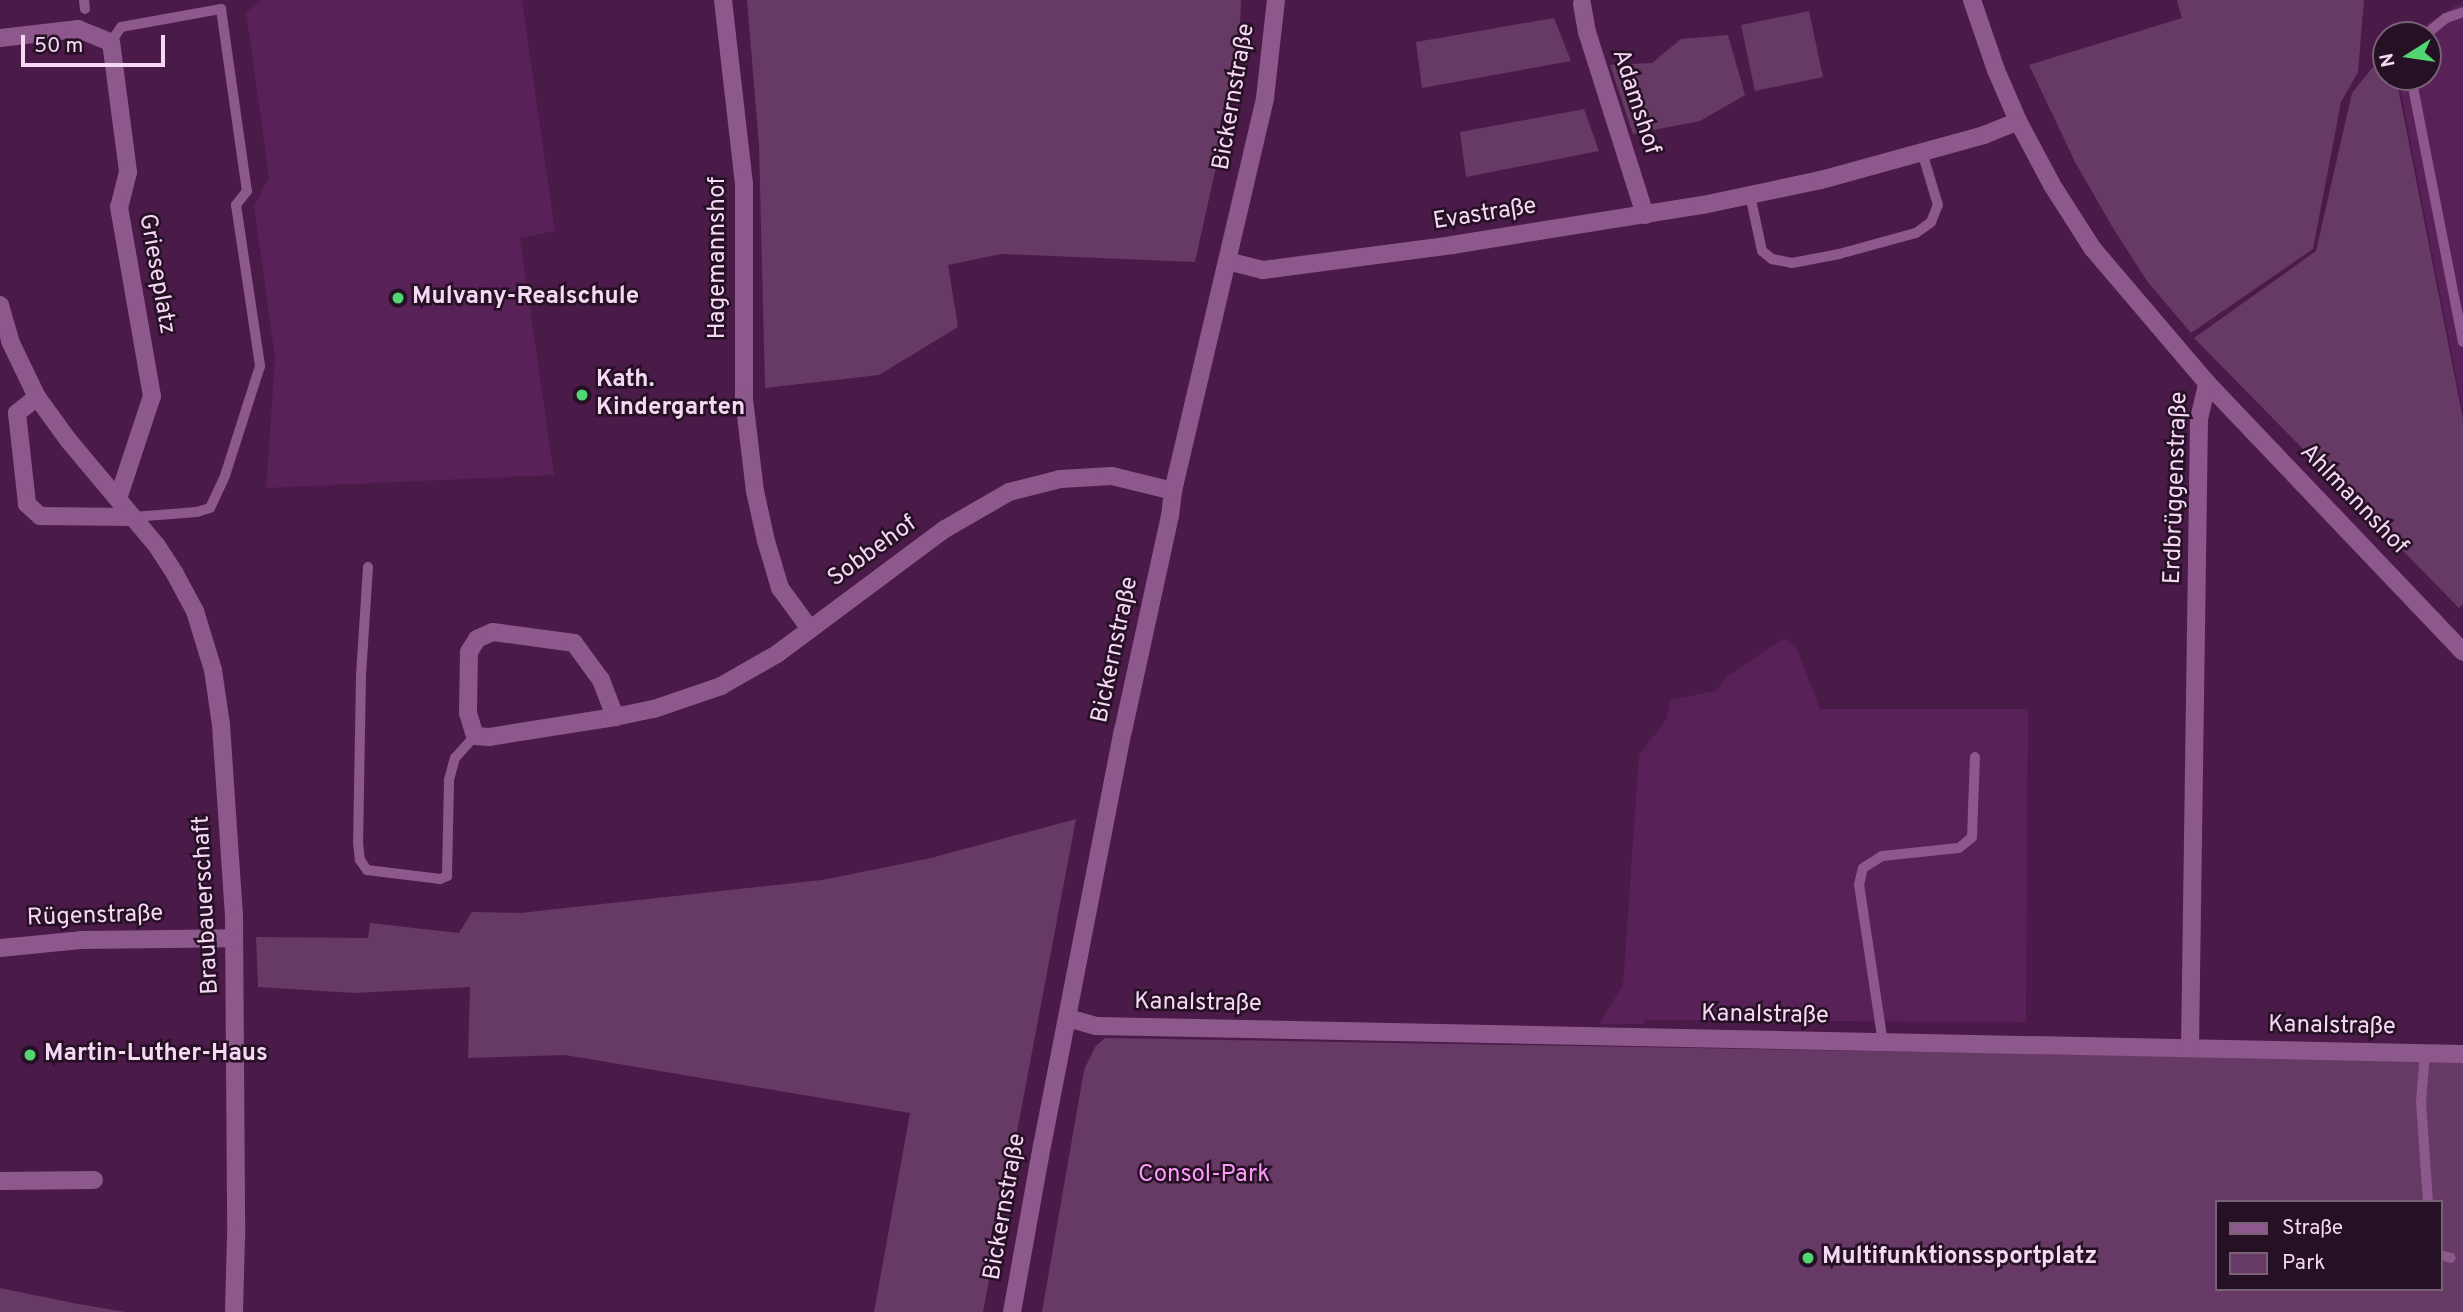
<!DOCTYPE html>
<meta charset="utf-8">
<style>
body{margin:0}
#map{position:relative;width:2463px;height:1312px;overflow:hidden;background:#4a1a49;font-family:Overpass,sans-serif}
div>[style]{position:absolute}
.built>*{inset:0;background:#582157}
.green>*{inset:0;background:#673965}
.service>*{height:10px;margin:-5px;padding:0 5px;transform-origin:5px;border-radius:5px;background:#8d588b}
.minor>*{height:18px;margin:-9px;padding:0 9px;transform-origin:9px;border-radius:9px;background:#8d588b}
.tertiary>*{height:18px;margin:-9px;padding:0 9px;transform-origin:9px;border-radius:9px;background:#8d588b}
.dots>*{width:19px;height:19px;translate:-50% -50%;box-sizing:border-box;border:4px solid #251024;border-radius:50%}
span{translate:-50% -50%;white-space:nowrap;text-align:center;line-height:1.15;-webkit-text-stroke:5px #251024;paint-order:stroke}
.street-label{font-size:24px;color:#f6d8f4}
.poi-label{font-size:24px;color:#f6d8f4;font-weight:700}
.left{translate:0 -50%;text-align:left}
.park-label{font-size:24px;color:#fd9bf9}
.legend{position:absolute;left:2215px;top:1200px;width:228px;height:91px;box-sizing:border-box;background:#251024;border:2px solid #796077;margin:0;padding:9px 12px;list-style:none;font-size:21px;color:#f6d8f4}
.legend li{display:flex;align-items:center;gap:14px;height:35px}
.legend b{width:35px;border:2px solid #796077}
.north{position:absolute;left:2372px;top:21px;width:70px;height:70px;box-sizing:border-box;background:#251024;border:2px solid #796077;border-radius:50%;rotate:258deg;font-size:19px;font-weight:700;line-height:28px;text-align:center;color:#f6d8f4}
.north::after{content:'';display:block;margin:auto;width:24px;height:32px;background:#53d672;clip-path:polygon(50% 0,100% 100%,50% 72%,0 100%)}
.scale{position:absolute;left:21px;top:35px;width:144px;height:32px;box-sizing:border-box;border:4px solid #f6d8f4;border-top:0;padding-left:9px;font-size:21px;line-height:24px;white-space:nowrap;color:#f6d8f4;-webkit-text-stroke:5px #251024;paint-order:stroke}
</style>
<div id="map">
<div class="built">
<i style="clip-path:polygon(261px 0,522px 0,555px 231px,520px 238px,554px 475px,266px 488px,275px 358px,254px 206px,269px 177px,246px 12px)"></i>
<i style="clip-path:polygon(2463px 1px,2463px 412px,2398px 77px,2428px 77px,2428px 35px,2409px 35px)"></i>
<i style="clip-path:polygon(1784px 638px,1796px 647px,1820px 709px,2028px 709px,2026px 1022px,1644px 1020px,1644px 1024px,1599px 1024px,1623px 985px,1639px 755px,1666px 720px,1670px 700px,1715px 691px,1728px 676px)"></i>
</div>
<div class="green">
<i style="clip-path:polygon(747px 0,1241px 0,1238px 68px,1195px 262px,1001px 254px,948px 265px,958px 327px,879px 375px,765px 388px,759px 146px)"></i>
<i style="clip-path:polygon(2177px 0,2364px 0,2358px 72px,2341px 102px,2313px 249px,2191px 333px,2147px 281px,2113px 228px,2075px 162px,2029px 65px,2182px 18px)"></i>
<i style="clip-path:polygon(1809px 11px,1823px 77px,1755px 91px,1741px 25px)"></i>
<i style="clip-path:polygon(1554px 18px,1571px 61px,1422px 88px,1416px 42px)"></i>
<i style="clip-path:polygon(1728px 35px,1745px 95px,1700px 121px,1633px 134px,1610px 65px,1652px 63px,1681px 39px)"></i>
<i style="clip-path:polygon(2386px 51px,2386px 77px,2396px 77px,2463px 419px,2463px 604px,2459px 608px,2194px 338px,2316px 251px,2352px 93px)"></i>
<i style="clip-path:polygon(1584px 109px,1599px 151px,1466px 177px,1460px 132px)"></i>
<i style="clip-path:polygon(1076px 819px,983px 1312px,874px 1312px,910px 1113px,565px 1055px,468px 1058px,470px 987px,355px 993px,258px 987px,256px 937px,368px 938px,370px 923px,459px 933px,472px 912px,520px 913px,822px 880px,931px 858px)"></i>
<i style="clip-path:polygon(evenodd,1105px 1038px,2463px 1061px,2463px 1312px,1042px 1312px,1084px 1070px,1095px 1047px,1105px 1038px,2216px 1202px,2440px 1202px,2440px 1289px,2216px 1289px,2216px 1202px)"></i>
<i style="clip-path:polygon(0 1288px,73px 1303px,125px 1312px,0 1312px)"></i>
</div>
<div class="service">
<i style="left:84px;top:0;width:9px;rotate:84deg"></i>
<i style="left:2425px;top:35px;width:27px;rotate:-39deg"></i>
<i style="left:2446px;top:18px;width:18px;rotate:-19deg"></i>
<i style="left:111px;top:42px;width:18px;rotate:-56deg"></i>
<i style="left:121px;top:27px;width:102px;rotate:-10.2deg"></i>
<i style="left:221px;top:9px;width:184px;rotate:81.9deg"></i>
<i style="left:247px;top:191px;width:18px;rotate:128deg"></i>
<i style="left:236px;top:205px;width:163px;rotate:81.5deg"></i>
<i style="left:260px;top:366px;width:115px;rotate:107.7deg"></i>
<i style="left:225px;top:476px;width:35px;rotate:115deg"></i>
<i style="left:210px;top:508px;width:14px;rotate:163deg"></i>
<i style="left:197px;top:512px;width:64px;rotate:175.5deg"></i>
<i style="left:2411px;top:77px;width:270px;rotate:78.9deg"></i>
<i style="left:1750px;top:195px;width:57px;rotate:77.9deg"></i>
<i style="left:1762px;top:251px;width:13px;rotate:39deg"></i>
<i style="left:1772px;top:259px;width:20px;rotate:11deg"></i>
<i style="left:1792px;top:263px;width:48px;rotate:-10.8deg"></i>
<i style="left:1839px;top:254px;width:80px;rotate:-15.3deg"></i>
<i style="left:1916px;top:233px;width:19px;rotate:-36deg"></i>
<i style="left:1931px;top:222px;width:18px;rotate:-68deg"></i>
<i style="left:1938px;top:205px;width:55px;rotate:-106.8deg"></i>
<i style="left:368px;top:567px;width:108px;rotate:93.7deg"></i>
<i style="left:361px;top:675px;width:167px;rotate:91deg"></i>
<i style="left:358px;top:842px;width:18px;rotate:84deg"></i>
<i style="left:360px;top:860px;width:12px;rotate:55deg"></i>
<i style="left:367px;top:870px;width:74px;rotate:7deg"></i>
<i style="left:440px;top:879px;width:8px;rotate:-23deg"></i>
<i style="left:447px;top:876px;width:96px;rotate:-88.8deg"></i>
<i style="left:449px;top:780px;width:23px;rotate:-75deg"></i>
<i style="left:455px;top:758px;width:30px;rotate:-48deg"></i>
<i style="left:1883px;top:1043px;width:160px;rotate:-98.6deg"></i>
<i style="left:1859px;top:885px;width:17px;rotate:-77deg"></i>
<i style="left:1863px;top:868px;width:22px;rotate:-32deg"></i>
<i style="left:1882px;top:856px;width:77px;rotate:-5.9deg"></i>
<i style="left:1959px;top:848px;width:17px;rotate:-40deg"></i>
<i style="left:1972px;top:837px;width:80px;rotate:-87.9deg"></i>
<i style="left:2425px;top:1053px;width:49px;rotate:94.7deg"></i>
<i style="left:2421px;top:1102px;width:100px;rotate:86deg"></i>
<i style="left:2440px;top:1255px;width:11px;rotate:15deg"></i>
</div>
<div class="minor">
<i style="left:723px;top:0;width:184px;rotate:83.5deg"></i>
<i style="left:744px;top:183px;width:216px;rotate:90deg"></i>
<i style="left:744px;top:399px;width:93px;rotate:83.2deg"></i>
<i style="left:755px;top:491px;width:51px;rotate:77.6deg"></i>
<i style="left:766px;top:541px;width:49px;rotate:73.4deg"></i>
<i style="left:780px;top:588px;width:51px;rotate:53.8deg"></i>
<i style="left:1972px;top:0;width:74px;rotate:71.1deg"></i>
<i style="left:1996px;top:70px;width:56px;rotate:66.7deg"></i>
<i style="left:2018px;top:121px;width:72px;rotate:62deg"></i>
<i style="left:2052px;top:185px;width:76px;rotate:57.4deg"></i>
<i style="left:2093px;top:249px;width:176px;rotate:49.6deg"></i>
<i style="left:2207px;top:383px;width:371px;rotate:46.4deg"></i>
<i style="left:1582px;top:4px;width:28px;rotate:80deg"></i>
<i style="left:1587px;top:32px;width:192px;rotate:72.4deg"></i>
<i style="left:0;top:38px;width:79px;rotate:-6.6deg"></i>
<i style="left:78px;top:29px;width:35px;rotate:22deg"></i>
<i style="left:111px;top:42px;width:131px;rotate:82.5deg"></i>
<i style="left:128px;top:172px;width:36px;rotate:104deg"></i>
<i style="left:119px;top:207px;width:192px;rotate:80.1deg"></i>
<i style="left:152px;top:396px;width:108px;rotate:108.3deg"></i>
<i style="left:1227px;top:261px;width:37px;rotate:14deg"></i>
<i style="left:1263px;top:270px;width:191px;rotate:-7.5deg"></i>
<i style="left:1452px;top:245px;width:254px;rotate:-9.1deg"></i>
<i style="left:1703px;top:205px;width:121px;rotate:-12deg"></i>
<i style="left:1821px;top:180px;width:169px;rotate:-15.4deg"></i>
<i style="left:1984px;top:135px;width:37px;rotate:-22deg"></i>
<i style="left:0;top:305px;width:37px;rotate:74deg"></i>
<i style="left:10px;top:341px;width:62px;rotate:64.3deg"></i>
<i style="left:37px;top:397px;width:54px;rotate:54deg"></i>
<i style="left:69px;top:441px;width:137px;rotate:50deg"></i>
<i style="left:157px;top:546px;width:33px;rotate:57deg"></i>
<i style="left:175px;top:574px;width:42px;rotate:61.6deg"></i>
<i style="left:195px;top:611px;width:62px;rotate:73deg"></i>
<i style="left:213px;top:670px;width:56px;rotate:81.7deg"></i>
<i style="left:221px;top:725px;width:192px;rotate:86.1deg"></i>
<i style="left:234px;top:917px;width:319px;rotate:89.6deg"></i>
<i style="left:236px;top:1236px;width:76px;rotate:91.5deg"></i>
<i style="left:37px;top:397px;width:26px;rotate:141deg"></i>
<i style="left:17px;top:413px;width:92px;rotate:83.7deg"></i>
<i style="left:27px;top:504px;width:18px;rotate:43deg"></i>
<i style="left:40px;top:516px;width:93px;rotate:0.6deg"></i>
<i style="left:615px;top:717px;width:128px;rotate:171deg"></i>
<i style="left:489px;top:737px;width:14px;rotate:-176deg"></i>
<i style="left:475px;top:736px;width:24px;rotate:-107deg"></i>
<i style="left:468px;top:713px;width:61px;rotate:-89.1deg"></i>
<i style="left:469px;top:652px;width:15px;rotate:-58deg"></i>
<i style="left:477px;top:639px;width:17px;rotate:-24deg"></i>
<i style="left:493px;top:632px;width:82px;rotate:7.7deg"></i>
<i style="left:574px;top:643px;width:46px;rotate:53.9deg"></i>
<i style="left:601px;top:680px;width:40px;rotate:69deg"></i>
<i style="left:615px;top:717px;width:40px;rotate:-12deg"></i>
<i style="left:654px;top:709px;width:71px;rotate:-18.9deg"></i>
<i style="left:721px;top:686px;width:64px;rotate:-29.7deg"></i>
<i style="left:777px;top:654px;width:209px;rotate:-36.7deg"></i>
<i style="left:945px;top:529px;width:74px;rotate:-30deg"></i>
<i style="left:1009px;top:492px;width:53px;rotate:-14.3deg"></i>
<i style="left:1060px;top:479px;width:52px;rotate:-3.3deg"></i>
<i style="left:1112px;top:476px;width:63px;rotate:13.8deg"></i>
<i style="left:0;top:948px;width:81px;rotate:-5.6deg"></i>
<i style="left:81px;top:940px;width:153px;rotate:-0.7deg"></i>
<i style="left:1068px;top:1018px;width:29px;rotate:16deg"></i>
<i style="left:1096px;top:1026px;width:1367px;rotate:1.17deg"></i>
<i style="left:2190px;top:1048px;width:629px;rotate:-89.18deg"></i>
<i style="left:2199px;top:419px;width:37px;rotate:-77deg"></i>
<i style="left:0;top:1181px;width:94px;rotate:-0.6deg"></i>
</div>
<div class="tertiary">
<i style="left:1012px;top:1312px;width:169px;rotate:-79.8deg"></i>
<i style="left:1042px;top:1146px;width:423px;rotate:-79deg"></i>
<i style="left:1123px;top:731px;width:220px;rotate:-77.7deg"></i>
<i style="left:1170px;top:516px;width:25px;rotate:-83deg"></i>
<i style="left:1173px;top:491px;width:404px;rotate:-76.8deg"></i>
<i style="left:1265px;top:98px;width:99px;rotate:-83.6deg"></i>
</div>
<div class="dots">
<i style="left:398px;top:298px;background:#53d672"></i>
<i style="left:582px;top:395px;background:#53d672"></i>
<i style="left:30px;top:1055px;background:#53d672"></i>
<i style="left:1808px;top:1258px;background:#53d672"></i>
</div>
<div class="street-label">
<span style="left:1235px;top:97px;rotate:-80deg">Bickernstraße</span>
<span style="left:1635px;top:102px;rotate:72deg">Adamshof</span>
<span style="left:1485px;top:215px;rotate:-9deg">Evastraße</span>
<span style="left:719px;top:258px;rotate:-90deg">Hagemannshof</span>
<span style="left:156px;top:274px;rotate:80deg">Grieseplatz</span>
<span style="left:2177px;top:488px;rotate:-88deg">Erdbrüggenstraße</span>
<span style="left:2353px;top:500px;rotate:46deg">Ahlmannshof</span>
<span style="left:873px;top:552px;rotate:-36deg">Sobbehof</span>
<span style="left:1116px;top:650px;rotate:-78deg">Bickernstraße</span>
<span style="left:207px;top:905px;rotate:-93deg">Braubauerschaft</span>
<span style="left:95px;top:917px;rotate:-2deg">Rügenstraße</span>
<span style="left:1198px;top:1004px;rotate:1deg">Kanalstraße</span>
<span style="left:1765px;top:1016px;rotate:1deg">Kanalstraße</span>
<span style="left:2332px;top:1027px;rotate:1deg">Kanalstraße</span>
<span style="left:1006px;top:1207px;rotate:-80deg">Bickernstraße</span>
</div>
<div class="poi-label">
<span class="left" style="left:412px;top:298px">Mulvany-Realschule</span>
<span class="left" style="left:596px;top:395px">Kath.<br>Kindergarten</span>
<span class="left" style="left:44px;top:1055px">Martin-Luther-Haus</span>
<span class="left" style="left:1822px;top:1258px">Multifunktionssportplatz</span>
</div>
<div class="park-label">
<span style="left:1204px;top:1176px">Consol-Park</span>
</div>
<ul class="legend">
<li><b style="height:9px;background:#8d588b"></b>Straße</li>
<li><b style="height:19px;background:#673965"></b>Park</li>
</ul>
<div class="north">N</div>
<div class="scale">50 m</div>
</div>
